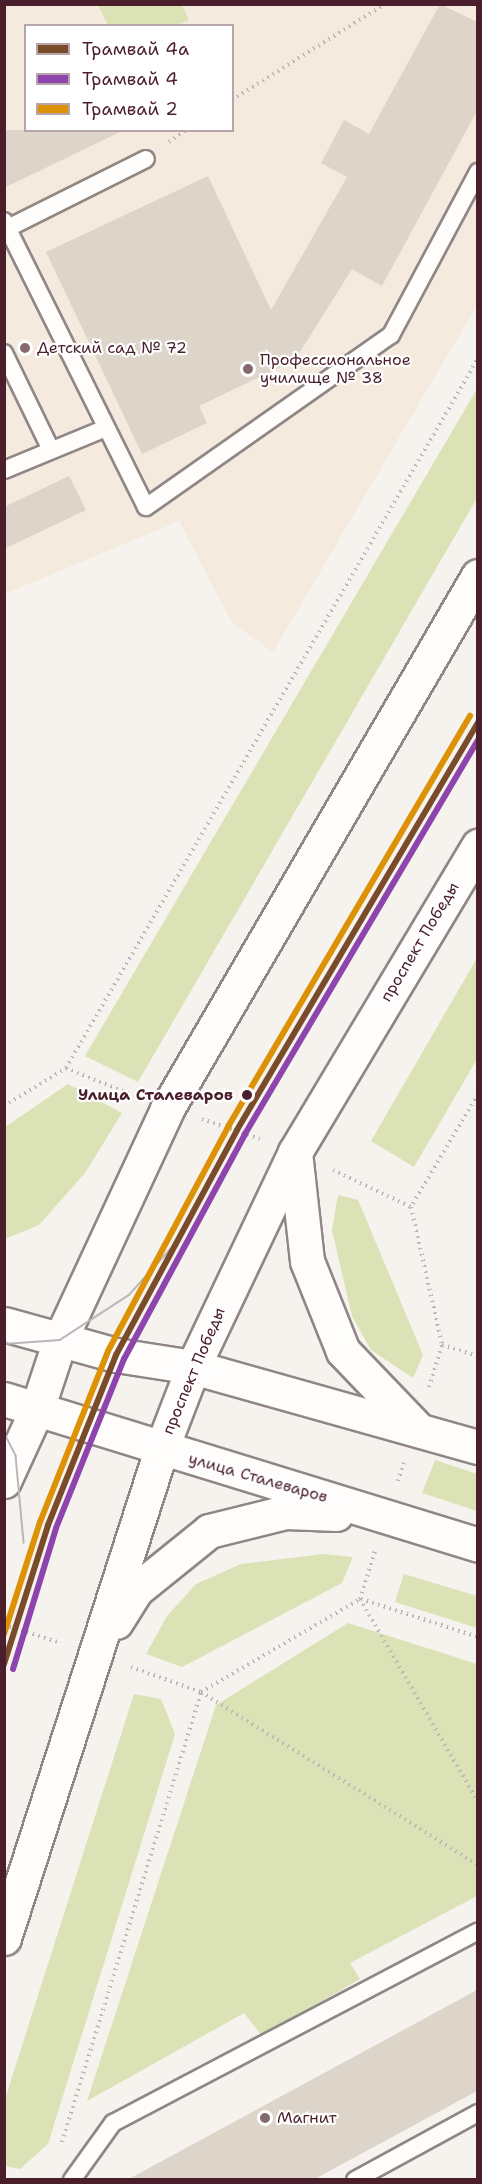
<!DOCTYPE html>
<meta charset="utf-8">
<style>
body{margin:0}
#map{position:relative;width:482px;height:2184px;overflow:hidden;background:#f6f2ee;font-family:"Shantell Sans",sans-serif}
div>[style]{position:absolute}
.built>*{inset:0;background:#f4ebde}
.green>*{inset:0;background:#dae2b6}
.building>*{inset:0;background:#ddd5ca}
.path>*{height:4px;margin-top:-2px;transform-origin:0;background:repeating-linear-gradient(90deg,#bbb6b7 0 1.5px,transparent 0 6px)}
.roads{filter:drop-shadow(2px 0 #908686) drop-shadow(-2px 0 #908686) drop-shadow(0 2px #908686) drop-shadow(0 -2px #908686)}
.lane>*{height:16px;margin:-8px;padding:0 8px;transform-origin:8px;border-radius:8px;background:#fefdfc}
.secondary>*{height:33px;margin:-16.5px;padding:0 16.5px;transform-origin:16.5px;border-radius:16.5px;background:#fefdfc}
.primary>*{height:33px;margin:-16.5px;padding:0 16.5px;transform-origin:16.5px;border-radius:16.5px;background:#fefdfc}
.tram>*{height:1.5px;margin:-0.75px;padding:0 0.75px;transform-origin:0.75px;border-radius:0.75px;background:#bbb6b7}
.tram-1>*{height:6px;margin:-3px;padding:0 3px;transform-origin:3px;border-radius:3px;background:#7a4b2a}
.tram-2>*{height:6px;margin:-3px;padding:0 3px;transform-origin:3px;border-radius:3px;background:#8e44ad}
.tram-3>*{height:6px;margin:-3px;padding:0 3px;transform-origin:3px;border-radius:3px;background:#dd9206}
.dots>*{width:16px;height:16px;translate:-50% -50%;box-sizing:border-box;border:3px solid #fff;border-radius:50%}
span{translate:-50% -50%;white-space:nowrap;text-align:center;line-height:1.15;-webkit-text-stroke:4.5px #fff;paint-order:stroke}
.poi-label{font-size:16px;color:#4a1f2b}
.left{translate:0 -50%;text-align:left}
.street-label{font-size:16px;color:#4a1f2b}
.stop-label{font-size:16px;color:#4a1f2b;font-weight:700}
.right{translate:-100% -50%;text-align:right}
.frame{position:absolute;inset:0;border:6px solid #4a1f2b;pointer-events:none}
.legend{position:absolute;left:24px;top:24px;width:210px;height:108px;box-sizing:border-box;background:#fff;border:2px solid #b7a5aa;margin:0;padding:8px 10px;list-style:none;font-size:18px;color:#4a1f2b}
.legend li{display:flex;align-items:center;gap:12px;height:30px}
.legend b{width:30px;border:2px solid #b7a5aa}
</style>
<div id="map">
<div class="built">
<i style="clip-path:polygon(evenodd,5px 5px,477px 5px,477px 305px,273px 652px,232px 623px,179px 521px,5px 594px,5px 5px,26px 26px,232px 26px,232px 130px,26px 130px,26px 26px)"></i>
</div>
<div class="green">
<i style="clip-path:polygon(98px 5px,182px 5px,189px 20px,177px 25px,108px 25px)"></i>
<i style="clip-path:polygon(477px 389px,477px 498px,138px 1082px,85px 1056px)"></i>
<i style="clip-path:polygon(477px 958px,477px 1059px,414px 1167px,371px 1141px)"></i>
<i style="clip-path:polygon(68px 1084px,122px 1113px,85px 1173px,39px 1225px,5px 1239px,5px 1127px)"></i>
<i style="clip-path:polygon(338px 1195px,358px 1200px,423px 1355px,413px 1378px,371px 1350px,352px 1316px,332px 1230px)"></i>
<i style="clip-path:polygon(435px 1460px,477px 1474px,477px 1511px,422px 1493px)"></i>
<i style="clip-path:polygon(323px 1554px,353px 1557px,342px 1583px,182px 1667px,146px 1654px,167px 1616px,196px 1584px,241px 1564px)"></i>
<i style="clip-path:polygon(404px 1574px,477px 1596px,477px 1628px,395px 1602px)"></i>
<i style="clip-path:polygon(348px 1623px,477px 1664px,477px 1896px,350px 1963px,360px 1979px,262px 2036px,244px 2013px,87px 2101px,216px 1705px)"></i>
<i style="clip-path:polygon(134px 1694px,161px 1699px,175px 1734px,48px 2144px,20px 2169px,5px 2166px,5px 2099px)"></i>
</div>
<div class="building">
<i style="clip-path:polygon(440px 4px,477px 22px,477px 111px,382px 286px,352px 269px,295px 360px,199px 406px,207px 423px,142px 454px,46px 252px,208px 176px,271px 310px,347px 177px,321px 163px,344px 120px,369px 134px)"></i>
<i style="clip-path:polygon(4px 130px,124px 130px,4px 188px)"></i>
<i style="clip-path:polygon(69px 476px,86px 510px,4px 549px,4px 507px)"></i>
<i style="clip-path:polygon(477px 1990px,477px 2091px,313px 2180px,127px 2180px)"></i>
</div>
<div class="path">
<i style="left:232px;top:100px;width:181px;rotate:-32.1deg"></i>
<i style="left:169px;top:142px;width:21px;rotate:-35deg"></i>
<i style="left:66px;top:1068px;width:71px;rotate:22.2deg"></i>
<i style="left:478px;top:1094px;width:131px;rotate:120.7deg"></i>
<i style="left:411px;top:1207px;width:141px;rotate:77.3deg"></i>
<i style="left:442px;top:1345px;width:38px;rotate:17deg"></i>
<i style="left:4px;top:1106px;width:73px;rotate:-31.5deg"></i>
<i style="left:66px;top:1068px;width:821px;rotate:-59.87deg"></i>
<i style="left:202px;top:1119px;width:61px;rotate:19deg"></i>
<i style="left:333px;top:1170px;width:86px;rotate:25.4deg"></i>
<i style="left:429px;top:1387px;width:44px;rotate:-72.8deg"></i>
<i style="left:398px;top:1481px;width:19px;rotate:-72deg"></i>
<i style="left:360px;top:1599px;width:235px;rotate:59.8deg"></i>
<i style="left:361px;top:1599px;width:123px;rotate:18deg"></i>
<i style="left:4px;top:1625px;width:60px;rotate:17.5deg"></i>
<i style="left:131px;top:1667px;width:74px;rotate:19.7deg"></i>
<i style="left:201px;top:1692px;width:327px;rotate:32deg"></i>
<i style="left:62px;top:2142px;width:471px;rotate:-72.8deg"></i>
<i style="left:201px;top:1692px;width:184px;rotate:-30.3deg"></i>
<i style="left:360px;top:1599px;width:50px;rotate:-72.6deg"></i>
</div>
<div class="roads">
<div class="lane">
<i style="left:4px;top:221px;width:319px;rotate:63.6deg"></i>
<i style="left:146px;top:507px;width:299px;rotate:-35.1deg"></i>
<i style="left:391px;top:335px;width:185px;rotate:-61.9deg"></i>
<i style="left:8px;top:228px;width:154px;rotate:-26.6deg"></i>
<i style="left:4px;top:353px;width:108px;rotate:64.1deg"></i>
<i style="left:4px;top:470px;width:110px;rotate:-22.4deg"></i>
<i style="left:72px;top:2180px;width:70px;rotate:-54.3deg"></i>
<i style="left:113px;top:2123px;width:412px;rotate:-27.7deg"></i>
<i style="left:355px;top:2180px;width:140px;rotate:-28.6deg"></i>
</div>
<div class="secondary">
<i style="left:60px;top:1340px;width:255px;rotate:-65.1deg"></i>
<i style="left:167px;top:1109px;width:617px;rotate:-59.74deg"></i>
<i style="left:193px;top:1367px;width:238px;rotate:-64.6deg"></i>
<i style="left:295px;top:1152px;width:357px;rotate:-59.1deg"></i>
</div>
<div class="primary">
<i style="left:295px;top:1152px;width:110px;rotate:83.7deg"></i>
<i style="left:307px;top:1261px;width:97px;rotate:68.2deg"></i>
<i style="left:343px;top:1351px;width:104px;rotate:46.2deg"></i>
<i style="left:4px;top:1324px;width:116px;rotate:15.5deg"></i>
<i style="left:116px;top:1355px;width:78px;rotate:8.9deg"></i>
<i style="left:193px;top:1367px;width:296px;rotate:15.7deg"></i>
<i style="left:4px;top:1399px;width:496px;rotate:17.1deg"></i>
<i style="left:4px;top:1481px;width:79px;rotate:-65.4deg"></i>
<i style="left:37px;top:1409px;width:73px;rotate:-71.6deg"></i>
<i style="left:116px;top:1622px;width:38px;rotate:-58deg"></i>
<i style="left:136px;top:1590px;width:94px;rotate:-38.9deg"></i>
<i style="left:209px;top:1531px;width:79px;rotate:-13.9deg"></i>
<i style="left:286px;top:1512px;width:50px;rotate:2.3deg"></i>
<i style="left:4px;top:1938px;width:513px;rotate:-72.17deg"></i>
<i style="left:161px;top:1450px;width:89px;rotate:-68.9deg"></i>
</div>
</div>
<div class="tram">
<i style="left:4px;top:1344px;width:56px;rotate:-4.1deg"></i>
<i style="left:60px;top:1340px;width:82px;rotate:-33.1deg"></i>
<i style="left:129px;top:1295px;width:69px;rotate:-48deg"></i>
<i style="left:4px;top:1432px;width:27px;rotate:63deg"></i>
<i style="left:16px;top:1456px;width:87px;rotate:84.7deg"></i>
</div>
<div class="tram-1">
<i style="left:4px;top:1664px;width:146px;rotate:-72.4deg"></i>
<i style="left:48px;top:1525px;width:183px;rotate:-68.2deg"></i>
<i style="left:116px;top:1355px;width:255px;rotate:-61.7deg"></i>
<i style="left:237px;top:1130px;width:474px;rotate:-59.4deg"></i>
</div>
<div class="tram-2">
<i style="left:13px;top:1669px;width:147px;rotate:-73deg"></i>
<i style="left:56px;top:1528px;width:182px;rotate:-68.1deg"></i>
<i style="left:124px;top:1359px;width:255px;rotate:-61.7deg"></i>
<i style="left:245px;top:1134px;width:458px;rotate:-59.4deg"></i>
</div>
<div class="tram-3">
<i style="left:4px;top:1634px;width:118px;rotate:-72.2deg"></i>
<i style="left:40px;top:1522px;width:184px;rotate:-68.3deg"></i>
<i style="left:108px;top:1351px;width:256px;rotate:-61.8deg"></i>
<i style="left:229px;top:1125px;width:475px;rotate:-59.5deg"></i>
</div>
<div class="dots">
<i style="left:25px;top:348px;background:#86696f"></i>
<i style="left:248px;top:369px;background:#86696f"></i>
<i style="left:247px;top:1095px;background:#4a1f2b"></i>
<i style="left:265px;top:2118px;background:#86696f"></i>
</div>
<div class="poi-label">
<span class="left" style="left:37px;top:348px">Детский сад № 72</span>
<span class="left" style="left:260px;top:369px">Профессиональное<br>училище № 38</span>
<span class="left" style="left:277px;top:2118px">Магнит</span>
</div>
<div class="street-label">
<span style="left:420px;top:942px;rotate:-59deg">проспект Победы</span>
<span style="left:194px;top:1371px;rotate:-67deg">проспект Победы</span>
<span style="left:258px;top:1478px;rotate:16deg">улица Сталеваров</span>
</div>
<div class="stop-label">
<span class="right" style="left:233px;top:1095px">Улица Сталеваров</span>
</div>
<div class="frame"></div>
<ul class="legend">
<li><b style="height:8px;background:#7a4b2a"></b>Трамвай 4а</li>
<li><b style="height:8px;background:#8e44ad"></b>Трамвай 4</li>
<li><b style="height:8px;background:#dd9206"></b>Трамвай 2</li>
</ul>
</div>
